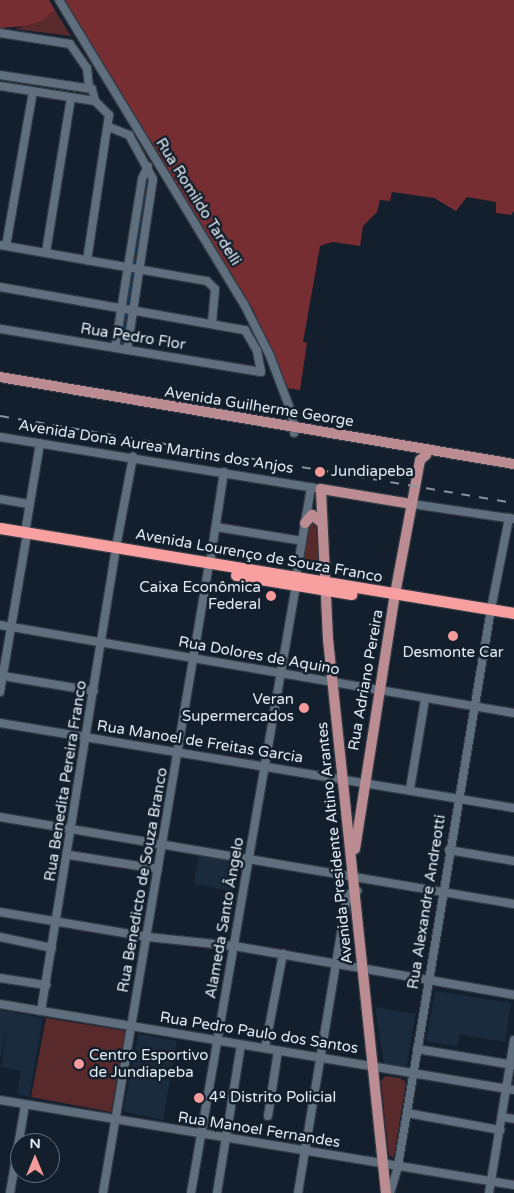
<!DOCTYPE html>
<meta charset="utf-8">
<style>
body{margin:0}
#map{position:relative;width:514px;height:1193px;overflow:hidden;background:#131f2c;font-family:"Varela Round",sans-serif}
div>[style]{position:absolute}
.built>*{inset:0;background:#192b3c}
.green>*{inset:0;background:#592a2c}
.forest>*{inset:0;background:#772e32}
.canal>*{height:5.5px;margin:-2.75px;padding:0 2.75px;transform-origin:2.75px;border-radius:2.75px;background:#0d395f}
.roads{filter:drop-shadow(1px 0 #323a45) drop-shadow(-1px 0 #323a45) drop-shadow(0 1px #323a45) drop-shadow(0 -1px #323a45)}
.minor>*{height:8px;margin:-4px;padding:0 4px;transform-origin:4px;border-radius:4px;background:#606f7e}
.major>*{height:10px;margin:-5px;padding:0 5px;transform-origin:5px;border-radius:5px;background:#bb8c92}
.highway>*{height:11px;margin:-5.5px;padding:0 5.5px;transform-origin:5.5px;border-radius:5.5px;background:#f89fa0}
.rail>*{height:2px;margin-top:-1px;transform-origin:0;background:repeating-linear-gradient(90deg,#89949e 0 9px,transparent 0 18px)}
.dots>*{width:14px;height:14px;translate:-50% -50%;box-sizing:border-box;border:2px solid #131f2c;border-radius:50%}
span{translate:-50% -50%;white-space:nowrap;text-align:center;line-height:1.15;-webkit-text-stroke:5px #131f2c;paint-order:stroke}
.street-label{font-size:15px;color:#e1eaf3}
.poi-label{font-size:15px;color:#e1eaf3}
.left{translate:0 -50%;text-align:left}
.right{translate:-100% -50%;text-align:right}
.north{position:absolute;left:10px;top:1133px;width:50px;height:50px;box-sizing:border-box;background:#131f2c;border:1px solid #65707c;border-radius:50%;rotate:0deg;font-size:14px;font-weight:700;line-height:20px;text-align:center;color:#e1eaf3}
.north::after{content:'';display:block;margin:auto;width:18px;height:22px;background:#f59b9b;clip-path:polygon(50% 0,100% 100%,50% 72%,0 100%)}
</style>
<div id="map">
<div class="built">
<i style="clip-path:polygon(199px 854px,237px 860px,231px 891px,194px 884px)"></i>
<i style="clip-path:polygon(435px 991px,511px 1003px,505px 1042px,460px 1034px,457px 1047px,426px 1041px)"></i>
<i style="clip-path:polygon(375px 1007px,416px 1014px,406px 1069px,384px 1065px)"></i>
<i style="clip-path:polygon(0 1010px,43px 1018px,29px 1097px,17px 1094px,21px 1071px,1px 1067px,7px 1027px,0 1059px)"></i>
<i style="clip-path:polygon(138px 1034px,177px 1041px,163px 1120px,123px 1111px)"></i>
</div>
<div class="green">
<i style="clip-path:polygon(55px 10px,71px 36px,15px 29px,42px 21px)"></i>
<i style="clip-path:polygon(149px 176px,138px 265px,133px 265px,144px 180px)"></i>
<i style="clip-path:polygon(311px 519px,316px 523px,319px 570px,302px 567px)"></i>
<i style="clip-path:polygon(46px 1018px,126px 1031px,111px 1112px,31px 1097px)"></i>
<i style="clip-path:polygon(385px 1076px,400px 1078px,406px 1082px,394px 1157px,389px 1156px,382px 1092px,381px 1081px)"></i>
</div>
<div class="forest">
<i style="clip-path:polygon(0 0,49px 0,55px 10px,42px 21px,26px 26px,0 28px)"></i>
<i style="clip-path:polygon(65px 0,514px 0,514px 211px,511px 215px,496px 213px,496px 202px,467px 197px,456px 211px,434px 198px,392px 192px,390px 201px,380px 200px,377px 212px,363px 226px,360px 246px,332px 242px,320px 246px,303px 342px,307px 343px,300px 390px,285px 388px,254px 311px)"></i>
</div>
<div class="canal">
<i style="left:135px;top:262px;width:84px;rotate:-81.1deg"></i>
<i style="left:128px;top:301px;width:26px;rotate:-81deg"></i>
<i style="left:122px;top:342px;width:29px;rotate:-82deg"></i>
</div>
<div class="roads">
<div class="minor">
<i style="left:59px;top:0;width:356px;rotate:58.7deg"></i>
<i style="left:244px;top:304px;width:58px;rotate:63.4deg"></i>
<i style="left:270px;top:356px;width:62px;rotate:69.2deg"></i>
<i style="left:292px;top:414px;width:19px;rotate:84deg"></i>
<i style="left:0;top:33px;width:71px;rotate:8.9deg"></i>
<i style="left:70px;top:44px;width:29px;rotate:55deg"></i>
<i style="left:87px;top:68px;width:20px;rotate:84deg"></i>
<i style="left:0;top:75px;width:93px;rotate:8.7deg"></i>
<i style="left:92px;top:89px;width:12px;rotate:76deg"></i>
<i style="left:95px;top:101px;width:20px;rotate:45deg"></i>
<i style="left:109px;top:115px;width:147px;rotate:98.6deg"></i>
<i style="left:0;top:86px;width:96px;rotate:9deg"></i>
<i style="left:109px;top:127px;width:22px;rotate:22deg"></i>
<i style="left:129px;top:135px;width:50px;rotate:61.4deg"></i>
<i style="left:153px;top:179px;width:173px;rotate:98.6deg"></i>
<i style="left:0;top:245px;width:210px;rotate:9.9deg"></i>
<i style="left:207px;top:281px;width:11px;rotate:45deg"></i>
<i style="left:215px;top:289px;width:34px;rotate:95deg"></i>
<i style="left:6px;top:246px;width:157px;rotate:-80.1deg"></i>
<i style="left:46px;top:252px;width:156px;rotate:-80.8deg"></i>
<i style="left:0;top:287px;width:249px;rotate:10deg"></i>
<i style="left:245px;top:330px;width:24px;rotate:60deg"></i>
<i style="left:257px;top:351px;width:21px;rotate:79deg"></i>
<i style="left:261px;top:372px;width:265px;rotate:-170.6deg"></i>
<i style="left:115px;top:348px;width:171px;rotate:-80.9deg"></i>
<i style="left:142px;top:179px;width:14px;rotate:-65deg"></i>
<i style="left:0;top:437px;width:325px;rotate:9.2deg"></i>
<i style="left:0;top:499px;width:29px;rotate:10deg"></i>
<i style="left:412px;top:504px;width:103px;rotate:8.4deg"></i>
<i style="left:216px;top:527px;width:87px;rotate:9.2deg"></i>
<i style="left:25px;top:533px;width:91px;rotate:-80.5deg"></i>
<i style="left:116px;top:547px;width:92px;rotate:-79.3deg"></i>
<i style="left:210px;top:563px;width:92px;rotate:-81.3deg"></i>
<i style="left:296px;top:577px;width:91px;rotate:-80.5deg"></i>
<i style="left:491px;top:609px;width:93px;rotate:-78.8deg"></i>
<i style="left:0;top:625px;width:521px;rotate:9.72deg"></i>
<i style="left:3px;top:676px;width:92px;rotate:9.4deg"></i>
<i style="left:0;top:692px;width:154px;rotate:-80.3deg"></i>
<i style="left:0;top:723px;width:521px;rotate:9.39deg"></i>
<i style="left:410px;top:789px;width:91px;rotate:-80.5deg"></i>
<i style="left:0;top:817px;width:521px;rotate:9.61deg"></i>
<i style="left:449px;top:850px;width:66px;rotate:9.6deg"></i>
<i style="left:69px;top:855px;width:90px;rotate:8.9deg"></i>
<i style="left:0;top:912px;width:150px;rotate:9.6deg"></i>
<i style="left:148px;top:937px;width:86px;rotate:6deg"></i>
<i style="left:234px;top:946px;width:284px;rotate:9.9deg"></i>
<i style="left:0;top:937px;width:53px;rotate:11.9deg"></i>
<i style="left:0;top:978px;width:47px;rotate:8.7deg"></i>
<i style="left:0;top:1004px;width:521px;rotate:9.5deg"></i>
<i style="left:41px;top:1011px;width:462px;rotate:-80.8deg"></i>
<i style="left:265px;top:1048px;width:96px;rotate:-79.2deg"></i>
<i style="left:417px;top:1049px;width:98px;rotate:9.4deg"></i>
<i style="left:0;top:1100px;width:521px;rotate:9.39deg"></i>
<i style="left:407px;top:1113px;width:95px;rotate:10.4deg"></i>
<i style="left:268px;top:1116px;width:66px;rotate:-81.3deg"></i>
<i style="left:502px;top:1117px;width:12px;rotate:9deg"></i>
<i style="left:10px;top:1193px;width:89px;rotate:-80.3deg"></i>
<i style="left:103px;top:1193px;width:632px;rotate:-80.43deg"></i>
<i style="left:191px;top:1193px;width:617px;rotate:-80.2deg"></i>
<i style="left:217px;top:1193px;width:150px;rotate:-80.8deg"></i>
<i style="left:298px;top:1193px;width:293px;rotate:-80.6deg"></i>
<i style="left:346px;top:904px;width:10px;rotate:-73deg"></i>
<i style="left:349px;top:894px;width:9px;rotate:-21deg"></i>
<i style="left:390px;top:1193px;width:28px;rotate:-73deg"></i>
<i style="left:398px;top:1166px;width:559px;rotate:-80.52deg"></i>
<i style="left:489px;top:1193px;width:155px;rotate:-80.7deg"></i>
</div>
<div class="major">
<i style="left:0;top:377px;width:521px;rotate:9.61deg"></i>
<i style="left:305px;top:523px;width:11px;rotate:-49deg"></i>
<i style="left:312px;top:515px;width:11px;rotate:38deg"></i>
<i style="left:355px;top:849px;width:258px;rotate:-81.1deg"></i>
<i style="left:395px;top:594px;width:136px;rotate:-79.4deg"></i>
<i style="left:420px;top:460px;width:8px;rotate:-40deg"></i>
<i style="left:386px;top:1193px;width:557px;rotate:-95.98deg"></i>
<i style="left:328px;top:639px;width:150px;rotate:-92.7deg"></i>
<i style="left:321px;top:489px;width:92px;rotate:9.4deg"></i>
</div>
<div class="highway">
<i style="left:0;top:528px;width:521px;rotate:9.39deg"></i>
<i style="left:236px;top:575px;width:117px;rotate:9.4deg"></i>
</div>
</div>
<div class="rail">
<i style="left:0;top:416px;width:521px;rotate:9.61deg"></i>
</div>
<div class="dots">
<i style="left:320px;top:472px;background:#f59b9b"></i>
<i style="left:271px;top:596px;background:#f59b9b"></i>
<i style="left:453px;top:636px;background:#f59b9b"></i>
<i style="left:304px;top:708px;background:#f59b9b"></i>
<i style="left:79px;top:1064px;background:#f59b9b"></i>
<i style="left:199px;top:1098px;background:#f59b9b"></i>
</div>
<div class="street-label">
<span style="left:198px;top:202px;rotate:58deg">Rua Romildo Tardelli</span>
<span style="left:133px;top:337px;rotate:9deg">Rua Pedro Flor</span>
<span style="left:259px;top:407px;rotate:9deg">Avenida Guilherme George</span>
<span style="left:156px;top:447px;rotate:9deg">Avenida Dona Aurea Martins dos Anjos</span>
<span style="left:259px;top:556px;rotate:10deg">Avenida Lourenço de Souza Franco</span>
<span style="left:259px;top:656px;rotate:10deg">Rua Dolores de Aquino</span>
<span style="left:366px;top:680px;rotate:-80deg">Rua Adriano Pereira</span>
<span style="left:200px;top:742px;rotate:9deg">Rua Manoel de Freitas Garcia</span>
<span style="left:66px;top:781px;rotate:-81deg">Rua Benedita Pereira Franco</span>
<span style="left:335px;top:843px;rotate:-96deg">Avenida Presidente Altino Arantes</span>
<span style="left:143px;top:880px;rotate:-80deg">Rua Benedicto de Souza Branco</span>
<span style="left:427px;top:902px;rotate:-81deg">Rua Alexandre Andreotti</span>
<span style="left:225px;top:918px;rotate:-80deg">Alameda Santo Ângelo</span>
<span style="left:259px;top:1033px;rotate:9deg">Rua Pedro Paulo dos Santos</span>
<span style="left:259px;top:1130px;rotate:9deg">Rua Manoel Fernandes</span>
</div>
<div class="poi-label">
<span class="left" style="left:331px;top:472px">Jundiapeba</span>
<span class="right" style="left:261px;top:596px">Caixa Econômica<br>Federal</span>
<span style="left:453px;top:653px">Desmonte Car</span>
<span class="right" style="left:294px;top:708px">Veran<br>Supermercados</span>
<span class="left" style="left:89px;top:1064px">Centro Esportivo<br>de Jundiapeba</span>
<span class="left" style="left:209px;top:1098px">4º Distrito Policial</span>
</div>
<div class="north">N</div>
</div>
